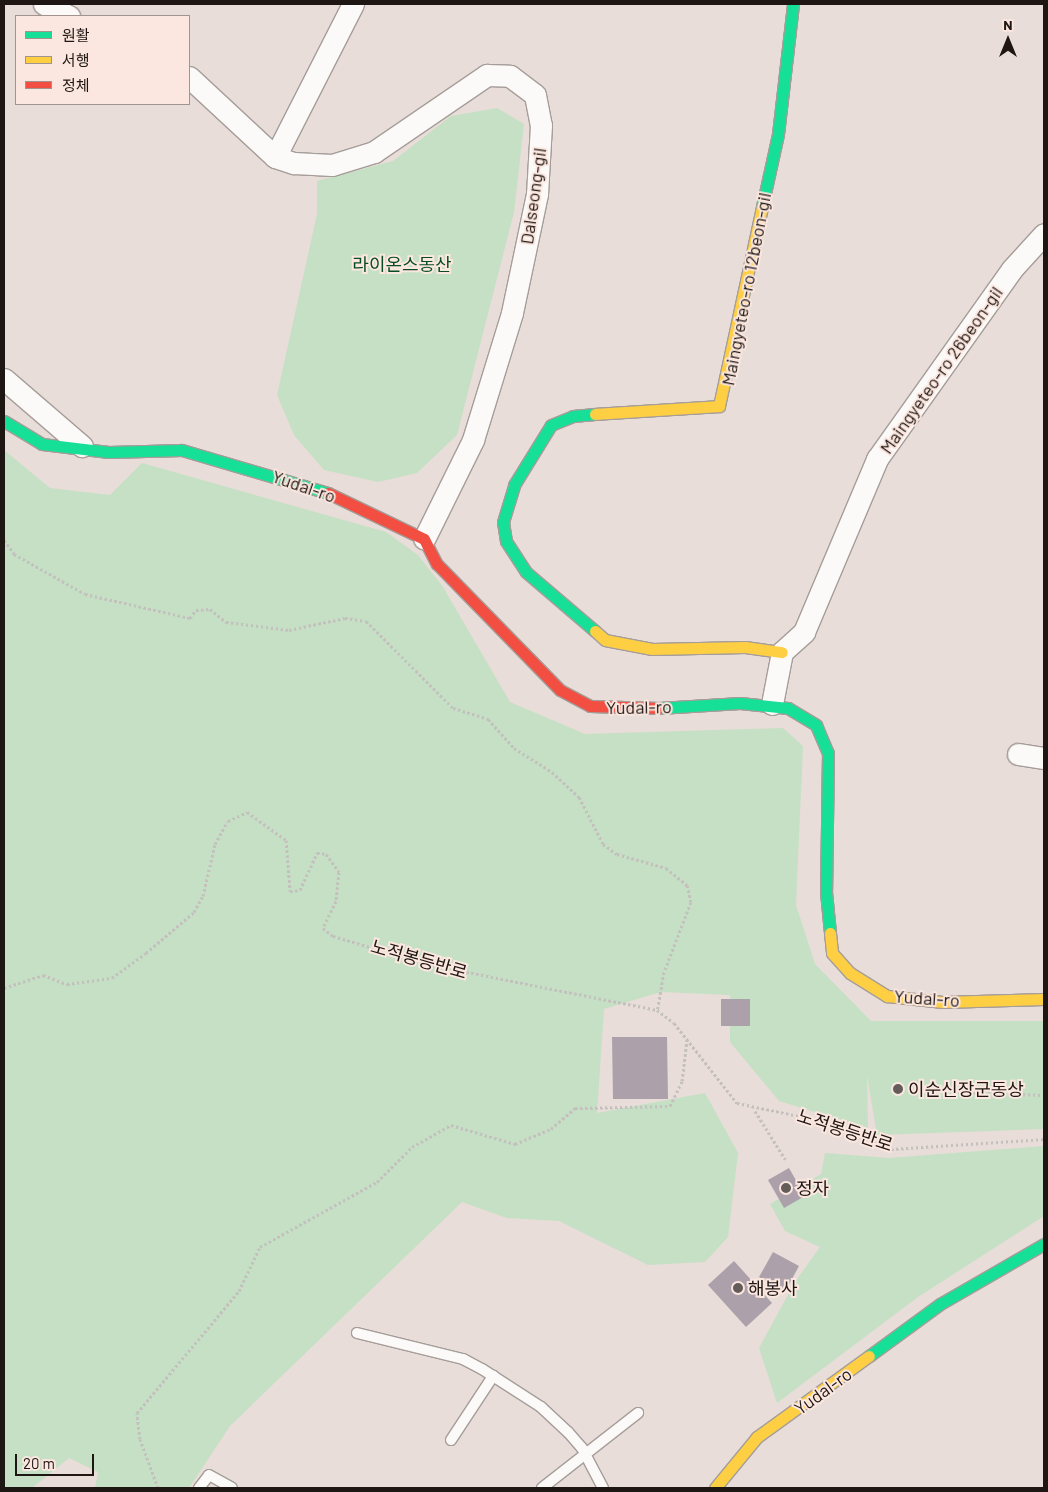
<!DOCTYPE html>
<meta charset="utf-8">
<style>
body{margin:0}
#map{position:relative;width:1048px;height:1492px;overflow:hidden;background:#e8ddd8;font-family:Barlow,"Noto Sans KR",sans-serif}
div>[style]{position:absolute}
.green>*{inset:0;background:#c5e0c4}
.building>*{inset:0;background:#aca1aa}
.path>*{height:3px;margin-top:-1.5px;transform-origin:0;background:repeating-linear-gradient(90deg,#c3c0be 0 2.5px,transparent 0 5px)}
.roads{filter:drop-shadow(1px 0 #a59d99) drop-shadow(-1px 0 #a59d99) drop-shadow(0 1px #a59d99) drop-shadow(0 -1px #a59d99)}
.lane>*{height:10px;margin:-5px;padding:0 5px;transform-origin:5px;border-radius:5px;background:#fcfaf9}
.street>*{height:21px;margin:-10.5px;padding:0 10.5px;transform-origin:10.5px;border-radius:10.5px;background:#fcfaf9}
.fast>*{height:11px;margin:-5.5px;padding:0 5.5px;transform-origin:5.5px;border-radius:5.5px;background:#16e098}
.slow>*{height:11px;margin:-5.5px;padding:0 5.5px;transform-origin:5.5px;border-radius:5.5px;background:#ffcf43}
.jam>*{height:11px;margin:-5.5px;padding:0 5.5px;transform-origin:5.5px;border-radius:5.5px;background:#f24e42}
.dots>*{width:14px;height:14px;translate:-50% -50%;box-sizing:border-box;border:2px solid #fbe7df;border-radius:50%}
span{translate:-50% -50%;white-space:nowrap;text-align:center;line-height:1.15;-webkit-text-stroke:4px #fbe7df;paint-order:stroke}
.street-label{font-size:18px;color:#1d1613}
.park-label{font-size:18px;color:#074d22}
.poi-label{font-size:18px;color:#1d1613}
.left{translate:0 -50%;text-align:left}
.frame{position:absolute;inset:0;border:5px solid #1d1613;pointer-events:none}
.legend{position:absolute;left:15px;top:15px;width:175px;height:90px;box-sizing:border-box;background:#fbe7df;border:1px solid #a2938d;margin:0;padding:6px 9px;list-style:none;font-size:15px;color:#1d1613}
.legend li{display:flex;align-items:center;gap:10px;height:25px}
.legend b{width:25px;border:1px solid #a2938d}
.north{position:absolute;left:983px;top:15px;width:50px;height:50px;-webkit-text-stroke:4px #fbe7df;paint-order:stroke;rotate:0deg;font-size:14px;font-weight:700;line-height:20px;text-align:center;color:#1d1613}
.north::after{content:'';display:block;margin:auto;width:18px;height:22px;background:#1d1613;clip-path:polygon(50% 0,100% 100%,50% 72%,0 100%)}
.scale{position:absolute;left:15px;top:1454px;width:79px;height:22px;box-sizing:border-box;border:2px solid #1d1613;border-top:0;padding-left:6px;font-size:15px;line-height:18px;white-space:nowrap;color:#1d1613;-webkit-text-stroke:4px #fbe7df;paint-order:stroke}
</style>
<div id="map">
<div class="green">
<i style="clip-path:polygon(497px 108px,524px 124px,514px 212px,457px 435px,417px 473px,378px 482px,324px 470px,294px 435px,277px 395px,317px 214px,317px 181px,393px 161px,451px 116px)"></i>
<i style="clip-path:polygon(4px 450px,50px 488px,110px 495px,142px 463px,386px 532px,418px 555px,443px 587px,510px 702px,585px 734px,783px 728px,803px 746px,796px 905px,815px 964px,871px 1021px,1044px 1021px,1044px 1129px,877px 1135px,867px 1075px,868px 1128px,779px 1101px,730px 1042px,730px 995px,661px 992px,604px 1009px,597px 1113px,705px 1093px,738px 1153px,728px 1237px,705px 1262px,648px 1265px,559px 1221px,507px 1218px,462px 1202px,230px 1426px,189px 1488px,95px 1488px,98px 1472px,69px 1458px,32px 1488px,4px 1488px)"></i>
<i style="clip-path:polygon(1044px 1146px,1044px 1216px,918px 1297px,777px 1403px,759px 1348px,795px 1282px,820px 1247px,785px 1231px,770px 1204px,821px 1174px,825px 1153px,889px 1158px)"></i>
</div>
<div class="building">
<i style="clip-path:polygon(721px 999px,750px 999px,750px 1026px,721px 1026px)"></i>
<i style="clip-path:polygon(612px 1037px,667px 1037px,668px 1099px,613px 1099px)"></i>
<i style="clip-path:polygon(789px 1168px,805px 1196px,784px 1208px,768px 1180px)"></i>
<i style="clip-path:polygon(773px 1252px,799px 1266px,785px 1292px,759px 1277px)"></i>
<i style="clip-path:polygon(734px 1261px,772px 1303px,746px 1327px,708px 1285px)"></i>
</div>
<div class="path">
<i style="left:4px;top:540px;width:17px;rotate:54deg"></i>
<i style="left:14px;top:554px;width:81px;rotate:29.4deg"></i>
<i style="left:85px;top:594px;width:108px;rotate:12.9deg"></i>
<i style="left:190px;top:618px;width:10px;rotate:-53deg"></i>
<i style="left:196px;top:610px;width:14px;rotate:-4deg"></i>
<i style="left:210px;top:609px;width:21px;rotate:39deg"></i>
<i style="left:226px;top:622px;width:64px;rotate:7.2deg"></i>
<i style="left:289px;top:630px;width:57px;rotate:-12.1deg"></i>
<i style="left:345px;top:618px;width:21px;rotate:8deg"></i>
<i style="left:366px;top:621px;width:123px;rotate:45deg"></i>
<i style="left:453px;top:708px;width:37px;rotate:17deg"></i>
<i style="left:488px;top:719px;width:39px;rotate:48deg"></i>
<i style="left:514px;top:748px;width:45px;rotate:32.3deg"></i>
<i style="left:552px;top:772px;width:37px;rotate:43deg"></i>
<i style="left:579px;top:797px;width:53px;rotate:62.9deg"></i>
<i style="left:603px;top:844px;width:17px;rotate:36deg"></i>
<i style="left:617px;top:854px;width:51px;rotate:15.9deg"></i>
<i style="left:666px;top:868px;width:27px;rotate:39deg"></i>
<i style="left:687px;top:885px;width:17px;rotate:77deg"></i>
<i style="left:691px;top:902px;width:75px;rotate:111.1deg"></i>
<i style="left:664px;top:972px;width:39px;rotate:100deg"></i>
<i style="left:4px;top:988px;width:41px;rotate:-18.4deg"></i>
<i style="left:43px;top:975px;width:26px;rotate:21deg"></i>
<i style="left:67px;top:984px;width:45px;rotate:-7.6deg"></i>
<i style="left:112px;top:978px;width:42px;rotate:-36.3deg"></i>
<i style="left:146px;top:953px;width:63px;rotate:-40.5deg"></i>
<i style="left:194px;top:912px;width:18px;rotate:-61deg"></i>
<i style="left:203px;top:896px;width:53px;rotate:-77deg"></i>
<i style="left:215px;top:844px;width:26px;rotate:-61deg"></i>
<i style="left:228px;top:821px;width:21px;rotate:-25deg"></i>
<i style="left:247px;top:812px;width:48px;rotate:35.7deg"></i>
<i style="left:286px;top:840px;width:51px;rotate:85.5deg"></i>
<i style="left:290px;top:891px;width:10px;rotate:-6deg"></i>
<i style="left:300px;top:890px;width:41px;rotate:-65.3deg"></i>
<i style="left:317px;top:853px;width:9px;rotate:6deg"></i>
<i style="left:326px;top:854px;width:22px;rotate:54deg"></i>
<i style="left:339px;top:872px;width:29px;rotate:96deg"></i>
<i style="left:336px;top:901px;width:30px;rotate:116deg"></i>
<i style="left:323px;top:928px;width:13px;rotate:39deg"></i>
<i style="left:333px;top:936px;width:98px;rotate:16.6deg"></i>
<i style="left:427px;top:964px;width:235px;rotate:11.3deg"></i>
<i style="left:657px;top:1010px;width:21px;rotate:37deg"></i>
<i style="left:674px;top:1023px;width:102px;rotate:51.8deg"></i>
<i style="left:737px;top:1103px;width:83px;rotate:11.9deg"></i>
<i style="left:818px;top:1120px;width:79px;rotate:21.7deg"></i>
<i style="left:891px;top:1149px;width:153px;rotate:-3.7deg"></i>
<i style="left:953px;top:1092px;width:91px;rotate:1.9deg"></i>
<i style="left:755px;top:1111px;width:57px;rotate:58deg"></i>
<i style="left:158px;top:1488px;width:52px;rotate:-110.2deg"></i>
<i style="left:140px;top:1439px;width:26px;rotate:-97deg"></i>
<i style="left:137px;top:1413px;width:159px;rotate:-50.1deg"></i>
<i style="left:239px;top:1291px;width:49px;rotate:-64.5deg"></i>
<i style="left:260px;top:1247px;width:134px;rotate:-29.1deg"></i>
<i style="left:377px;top:1182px;width:49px;rotate:-45deg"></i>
<i style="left:412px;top:1147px;width:45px;rotate:-29.4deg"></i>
<i style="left:451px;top:1125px;width:67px;rotate:16.5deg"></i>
<i style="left:515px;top:1144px;width:39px;rotate:-23deg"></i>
<i style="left:551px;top:1129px;width:32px;rotate:-41deg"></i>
<i style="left:575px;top:1108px;width:95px;rotate:-1.2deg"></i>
<i style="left:670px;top:1106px;width:28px;rotate:-64deg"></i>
<i style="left:682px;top:1081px;width:41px;rotate:-83deg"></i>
</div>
<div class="roads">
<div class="lane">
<i style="left:357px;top:1333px;width:109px;rotate:13.8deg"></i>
<i style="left:463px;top:1359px;width:21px;rotate:28deg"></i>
<i style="left:482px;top:1369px;width:70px;rotate:32.8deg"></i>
<i style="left:541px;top:1407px;width:37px;rotate:43deg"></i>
<i style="left:568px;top:1432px;width:21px;rotate:49deg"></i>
<i style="left:582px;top:1448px;width:45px;rotate:62.3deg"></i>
<i style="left:451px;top:1440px;width:77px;rotate:-56.7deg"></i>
<i style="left:199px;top:1488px;width:16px;rotate:-52deg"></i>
<i style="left:209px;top:1475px;width:26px;rotate:29deg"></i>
<i style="left:542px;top:1488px;width:122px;rotate:-38deg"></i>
</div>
<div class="street">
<i style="left:44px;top:4px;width:28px;rotate:26deg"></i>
<i style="left:189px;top:77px;width:117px;rotate:42.9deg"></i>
<i style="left:275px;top:157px;width:20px;rotate:18deg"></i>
<i style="left:294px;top:163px;width:38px;rotate:3deg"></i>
<i style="left:332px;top:165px;width:44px;rotate:-17.2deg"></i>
<i style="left:374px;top:152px;width:137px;rotate:-34.3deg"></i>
<i style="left:487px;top:75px;width:23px;rotate:2deg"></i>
<i style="left:510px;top:76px;width:31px;rotate:37deg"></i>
<i style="left:535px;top:95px;width:31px;rotate:79deg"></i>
<i style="left:541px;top:125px;width:69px;rotate:93.3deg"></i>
<i style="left:537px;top:194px;width:122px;rotate:101.9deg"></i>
<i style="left:512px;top:313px;width:133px;rotate:107.1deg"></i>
<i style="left:473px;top:440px;width:110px;rotate:116.3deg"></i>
<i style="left:275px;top:157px;width:172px;rotate:-63deg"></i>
<i style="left:4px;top:379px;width:103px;rotate:40.7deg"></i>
<i style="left:772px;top:704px;width:53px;rotate:-79.1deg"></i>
<i style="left:782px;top:652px;width:30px;rotate:-42deg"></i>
<i style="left:804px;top:632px;width:188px;rotate:-67.1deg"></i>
<i style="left:877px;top:459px;width:233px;rotate:-54.6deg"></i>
<i style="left:1012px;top:269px;width:47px;rotate:-47.6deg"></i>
<i style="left:1018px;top:754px;width:26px;rotate:9deg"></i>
</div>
<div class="fast">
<i style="left:762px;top:207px;width:75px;rotate:-77.6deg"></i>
<i style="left:778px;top:134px;width:131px;rotate:-83.4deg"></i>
<i style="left:4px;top:421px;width:44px;rotate:31.2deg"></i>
<i style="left:42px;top:444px;width:67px;rotate:6.8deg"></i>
<i style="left:109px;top:452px;width:73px;rotate:-1.6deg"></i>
<i style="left:182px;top:450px;width:152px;rotate:16.4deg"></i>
<i style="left:595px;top:631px;width:91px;rotate:-139.5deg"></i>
<i style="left:526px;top:572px;width:37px;rotate:-123deg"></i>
<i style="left:506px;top:541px;width:19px;rotate:-99deg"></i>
<i style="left:503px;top:522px;width:39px;rotate:-73deg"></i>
<i style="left:514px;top:485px;width:70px;rotate:-58.3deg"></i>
<i style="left:551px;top:425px;width:24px;rotate:-22deg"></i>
<i style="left:573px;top:416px;width:22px;rotate:-5deg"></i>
<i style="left:659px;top:708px;width:81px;rotate:-3.5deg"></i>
<i style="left:740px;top:703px;width:48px;rotate:5.9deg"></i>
<i style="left:788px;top:708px;width:33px;rotate:31deg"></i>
<i style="left:816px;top:725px;width:30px;rotate:67deg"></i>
<i style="left:828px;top:753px;width:139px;rotate:90.8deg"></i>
<i style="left:826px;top:892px;width:41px;rotate:84.4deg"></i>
<i style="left:869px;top:1356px;width:88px;rotate:-36.2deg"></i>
<i style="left:940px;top:1304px;width:120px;rotate:-30deg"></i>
</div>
<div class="slow">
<i style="left:595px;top:414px;width:124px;rotate:-3.7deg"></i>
<i style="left:719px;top:406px;width:204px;rotate:-77.8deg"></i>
<i style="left:595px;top:631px;width:13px;rotate:42deg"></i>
<i style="left:605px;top:640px;width:48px;rotate:10.8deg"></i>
<i style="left:652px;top:649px;width:93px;rotate:-1.2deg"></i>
<i style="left:745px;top:647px;width:37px;rotate:8deg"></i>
<i style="left:830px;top:933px;width:20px;rotate:84deg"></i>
<i style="left:832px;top:953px;width:27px;rotate:48deg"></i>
<i style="left:850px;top:973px;width:44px;rotate:31.9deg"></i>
<i style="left:887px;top:996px;width:56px;rotate:6.1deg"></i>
<i style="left:943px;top:1002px;width:101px;rotate:-1.7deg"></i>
<i style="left:715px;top:1488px;width:66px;rotate:-50.5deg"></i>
<i style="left:757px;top:1437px;width:138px;rotate:-35.9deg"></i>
</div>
<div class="jam">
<i style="left:328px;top:493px;width:106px;rotate:25.6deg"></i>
<i style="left:424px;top:539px;width:28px;rotate:63deg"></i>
<i style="left:437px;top:564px;width:176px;rotate:45.7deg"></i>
<i style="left:560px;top:690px;width:34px;rotate:28deg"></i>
<i style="left:590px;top:706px;width:69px;rotate:1.7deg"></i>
</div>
</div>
<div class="dots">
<i style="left:898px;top:1089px;background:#645c58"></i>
<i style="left:786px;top:1188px;background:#645c58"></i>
<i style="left:738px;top:1288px;background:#645c58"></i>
</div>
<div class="street-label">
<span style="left:533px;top:196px;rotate:-82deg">Dalseong-gil</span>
<span style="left:746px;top:289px;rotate:-79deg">Maingyeteo-ro 12beon-gil</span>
<span style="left:941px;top:370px;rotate:-55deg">Maingyeteo-ro 26beon-gil</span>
<span style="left:304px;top:486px;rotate:19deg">Yudal-ro</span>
<span style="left:639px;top:707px;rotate:-1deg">Yudal-ro</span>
<span style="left:419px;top:959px;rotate:16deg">노적봉등반로</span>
<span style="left:927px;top:998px;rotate:4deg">Yudal-ro</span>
<span style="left:845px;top:1130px;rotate:18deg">노적봉등반로</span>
<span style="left:823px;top:1391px;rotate:-36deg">Yudal-ro</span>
</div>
<div class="park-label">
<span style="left:402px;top:264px">라이온스동산</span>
</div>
<div class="poi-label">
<span class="left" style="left:908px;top:1089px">이순신장군동상</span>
<span class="left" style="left:796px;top:1188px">정자</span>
<span class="left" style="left:748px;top:1288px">해봉사</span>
</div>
<div class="frame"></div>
<ul class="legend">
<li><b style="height:6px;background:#16e098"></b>원활</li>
<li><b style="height:6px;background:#ffcf43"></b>서행</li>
<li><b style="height:6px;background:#f24e42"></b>정체</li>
</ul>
<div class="north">N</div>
<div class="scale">20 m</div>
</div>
